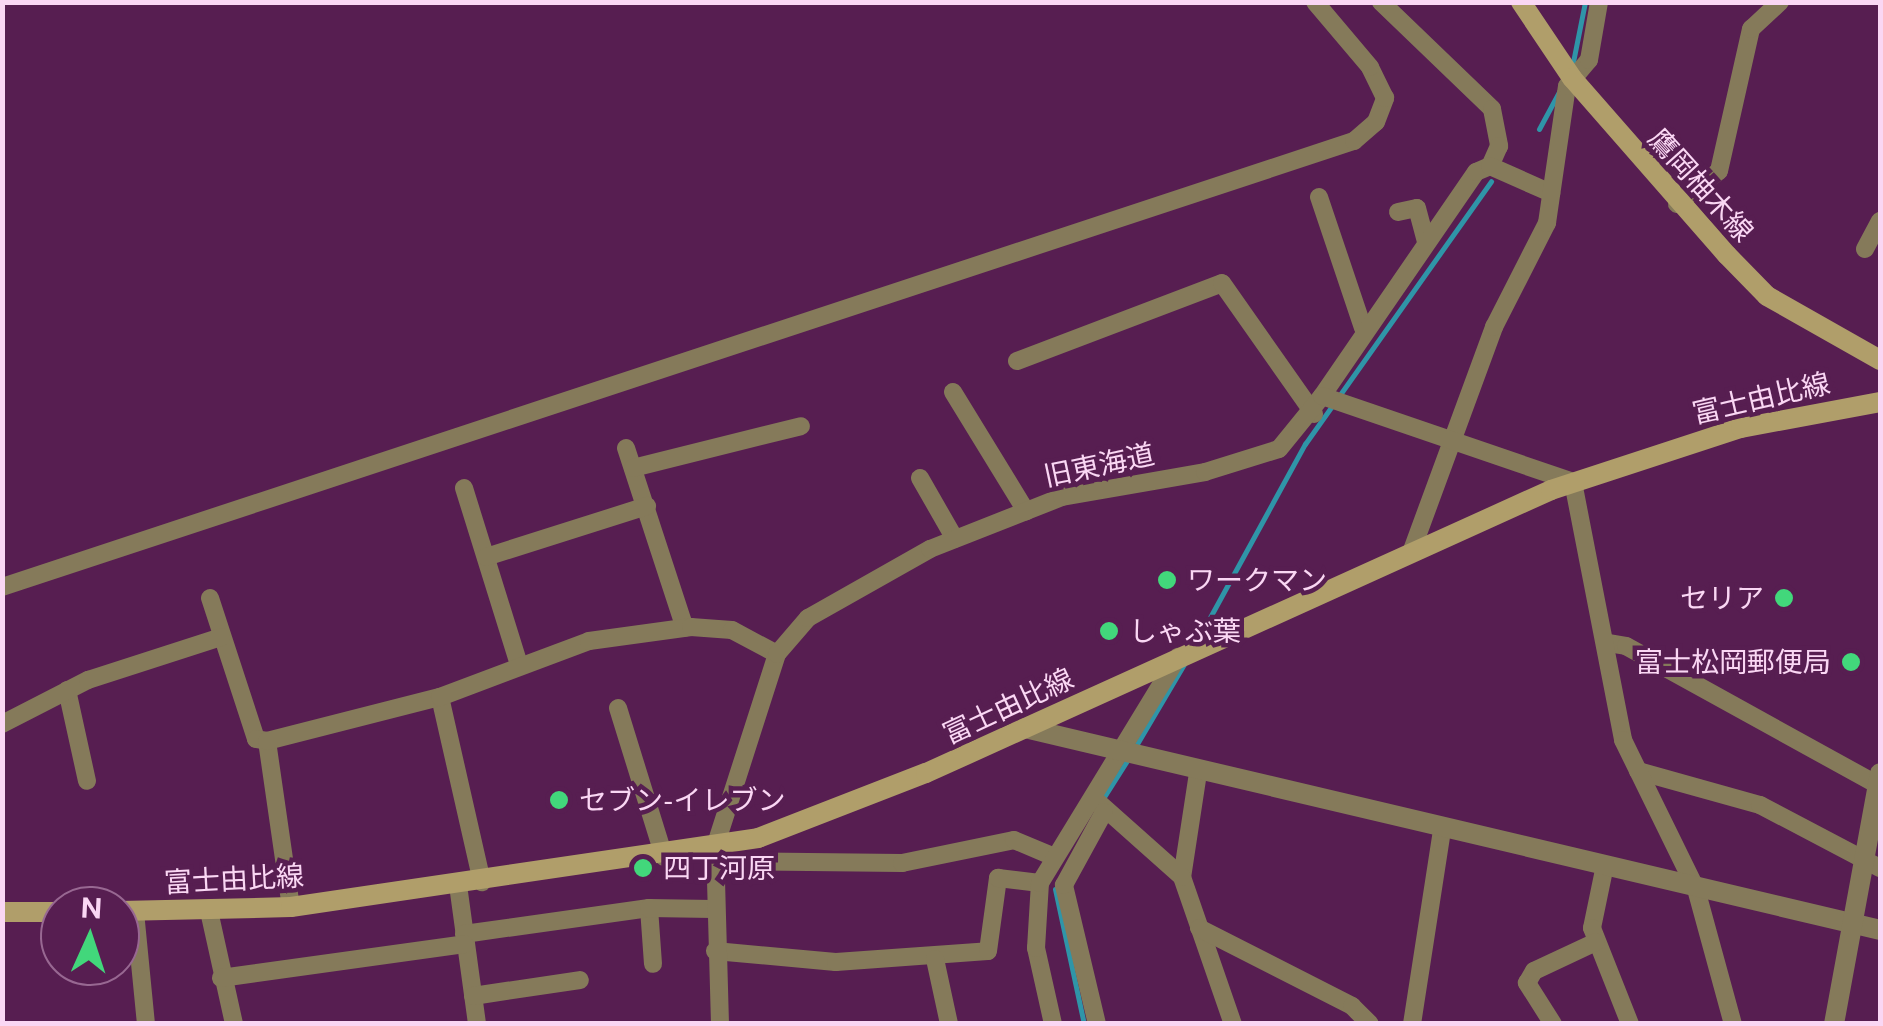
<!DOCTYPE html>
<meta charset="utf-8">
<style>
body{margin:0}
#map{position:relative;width:1883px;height:1026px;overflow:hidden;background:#571e51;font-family:"Public Sans","Noto Sans JP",sans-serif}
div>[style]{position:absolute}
.stream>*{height:5px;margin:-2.5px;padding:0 2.5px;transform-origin:2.5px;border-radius:2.5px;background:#2f95a8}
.minor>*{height:18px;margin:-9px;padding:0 9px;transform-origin:9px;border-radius:9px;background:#857a5a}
.tertiary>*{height:20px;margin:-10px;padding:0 10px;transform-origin:10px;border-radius:10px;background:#857a5a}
.secondary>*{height:20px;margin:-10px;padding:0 10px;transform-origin:10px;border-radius:10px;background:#b09e6a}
.dots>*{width:28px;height:28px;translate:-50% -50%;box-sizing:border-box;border:5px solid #571e51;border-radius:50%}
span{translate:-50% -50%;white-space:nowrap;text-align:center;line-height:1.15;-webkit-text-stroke:9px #571e51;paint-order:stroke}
.street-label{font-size:28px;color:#fad7f4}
.poi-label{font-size:28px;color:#fad7f4}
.left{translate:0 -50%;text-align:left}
.right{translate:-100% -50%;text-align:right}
.frame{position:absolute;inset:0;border:5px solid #fad7f4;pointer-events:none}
.north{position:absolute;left:40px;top:886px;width:100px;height:100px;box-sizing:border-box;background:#571e51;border:2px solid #986892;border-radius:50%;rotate:3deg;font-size:28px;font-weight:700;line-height:40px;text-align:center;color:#fad7f4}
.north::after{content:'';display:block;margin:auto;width:35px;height:45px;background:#42d77b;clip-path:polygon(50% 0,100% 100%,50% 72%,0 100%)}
</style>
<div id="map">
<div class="stream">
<i style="left:1572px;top:67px;width:66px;rotate:-78.7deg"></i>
<i style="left:1539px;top:129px;width:44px;rotate:-61.7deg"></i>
<i style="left:1197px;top:641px;width:225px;rotate:-61.3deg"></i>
<i style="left:1305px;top:444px;width:322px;rotate:-54.7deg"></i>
<i style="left:1134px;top:749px;width:99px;rotate:-59.5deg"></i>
<i style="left:1104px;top:797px;width:45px;rotate:-57.7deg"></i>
<i style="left:1055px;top:889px;width:138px;rotate:77.9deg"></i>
</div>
<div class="minor">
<i style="left:1381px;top:2px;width:154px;rotate:43.9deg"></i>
<i style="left:1492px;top:109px;width:38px;rotate:79deg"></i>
<i style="left:1499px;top:146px;width:22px;rotate:114deg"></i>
<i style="left:1319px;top:197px;width:138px;rotate:71.4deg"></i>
<i style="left:1677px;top:204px;width:53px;rotate:-38.2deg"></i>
<i style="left:1719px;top:171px;width:146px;rotate:-77.3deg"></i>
<i style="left:1751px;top:29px;width:40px;rotate:-43deg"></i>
<i style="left:1398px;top:212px;width:19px;rotate:-12deg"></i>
<i style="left:1417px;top:208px;width:35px;rotate:75deg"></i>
<i style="left:1865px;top:249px;width:32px;rotate:-62deg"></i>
<i style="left:1017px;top:361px;width:219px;rotate:-20.8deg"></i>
<i style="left:1222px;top:283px;width:160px;rotate:54.9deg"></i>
<i style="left:953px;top:392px;width:140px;rotate:58.5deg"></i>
<i style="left:1322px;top:396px;width:272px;rotate:-55.5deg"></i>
<i style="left:1476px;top:172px;width:15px;rotate:-23deg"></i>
<i style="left:1490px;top:166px;width:67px;rotate:23.9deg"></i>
<i style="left:626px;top:448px;width:189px;rotate:71.9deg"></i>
<i style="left:633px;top:468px;width:173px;rotate:-14deg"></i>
<i style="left:920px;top:478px;width:70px;rotate:60.2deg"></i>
<i style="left:464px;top:488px;width:185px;rotate:72.7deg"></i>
<i style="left:1412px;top:550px;width:238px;rotate:-69.8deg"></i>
<i style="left:1494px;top:327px;width:117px;rotate:-63deg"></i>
<i style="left:1547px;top:223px;width:138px;rotate:-81.7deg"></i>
<i style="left:1567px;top:86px;width:34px;rotate:-50deg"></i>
<i style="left:1589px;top:60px;width:59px;rotate:-80.2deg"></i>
<i style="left:486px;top:557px;width:169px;rotate:-17.6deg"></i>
<i style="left:2px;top:587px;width:1424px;rotate:-18.26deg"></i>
<i style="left:1354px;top:141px;width:29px;rotate:-41deg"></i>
<i style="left:1376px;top:122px;width:26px;rotate:-69deg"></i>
<i style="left:1385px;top:98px;width:34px;rotate:-116deg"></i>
<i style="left:1370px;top:67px;width:85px;rotate:-130.2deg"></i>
<i style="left:210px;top:598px;width:148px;rotate:71.9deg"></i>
<i style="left:256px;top:739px;width:11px;rotate:10deg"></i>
<i style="left:267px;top:741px;width:168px;rotate:81.8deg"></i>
<i style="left:1608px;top:643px;width:18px;rotate:9deg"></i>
<i style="left:1626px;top:646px;width:288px;rotate:28.9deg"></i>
<i style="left:67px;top:690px;width:93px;rotate:77.6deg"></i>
<i style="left:440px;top:697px;width:190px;rotate:77.2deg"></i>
<i style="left:618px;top:708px;width:156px;rotate:72.8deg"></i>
<i style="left:2px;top:724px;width:97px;rotate:-27.1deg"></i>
<i style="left:88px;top:680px;width:140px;rotate:-17.9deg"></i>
<i style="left:267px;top:741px;width:179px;rotate:-14.3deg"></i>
<i style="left:440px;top:697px;width:159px;rotate:-20.6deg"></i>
<i style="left:589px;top:641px;width:103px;rotate:-7.8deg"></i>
<i style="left:691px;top:627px;width:41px;rotate:4.2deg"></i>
<i style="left:732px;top:630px;width:51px;rotate:28.1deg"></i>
<i style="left:1638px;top:771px;width:127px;rotate:15.6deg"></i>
<i style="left:1760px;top:805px;width:136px;rotate:27.7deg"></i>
<i style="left:1198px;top:773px;width:105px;rotate:98.7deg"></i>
<i style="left:1182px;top:877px;width:156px;rotate:70.9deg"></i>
<i style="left:1099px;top:803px;width:111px;rotate:41.7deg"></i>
<i style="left:714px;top:861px;width:188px;rotate:0.6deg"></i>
<i style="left:902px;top:863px;width:114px;rotate:-11.6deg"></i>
<i style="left:1014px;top:840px;width:41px;rotate:22.8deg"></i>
<i style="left:1604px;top:870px;width:59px;rotate:101.7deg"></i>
<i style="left:1592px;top:928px;width:103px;rotate:68.4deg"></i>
<i style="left:458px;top:885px;width:140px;rotate:82.2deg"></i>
<i style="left:649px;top:908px;width:56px;rotate:85.9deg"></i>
<i style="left:209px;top:911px;width:116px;rotate:77.5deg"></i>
<i style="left:135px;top:912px;width:113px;rotate:84.4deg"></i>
<i style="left:1199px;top:928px;width:172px;rotate:27deg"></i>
<i style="left:1352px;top:1006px;width:25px;rotate:45deg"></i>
<i style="left:464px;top:934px;width:187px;rotate:-8deg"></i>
<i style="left:649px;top:908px;width:64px;rotate:0.9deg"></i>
<i style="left:715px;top:951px;width:121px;rotate:5.2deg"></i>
<i style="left:836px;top:962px;width:152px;rotate:-4.1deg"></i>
<i style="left:988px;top:951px;width:74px;rotate:-82.2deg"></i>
<i style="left:998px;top:878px;width:42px;rotate:6.8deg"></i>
<i style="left:935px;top:959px;width:66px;rotate:77.8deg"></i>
<i style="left:221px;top:978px;width:246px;rotate:-7.9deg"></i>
<i style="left:473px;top:996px;width:108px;rotate:-8.5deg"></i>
<i style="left:720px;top:1024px;width:177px;rotate:-91.6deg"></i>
<i style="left:715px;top:847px;width:203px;rotate:-72.2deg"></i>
<i style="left:777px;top:654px;width:48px;rotate:-49.3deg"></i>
<i style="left:808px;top:618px;width:140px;rotate:-29.5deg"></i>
<i style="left:930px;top:549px;width:142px;rotate:-21.5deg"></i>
<i style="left:1062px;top:497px;width:145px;rotate:-9.9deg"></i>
<i style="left:1205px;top:472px;width:77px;rotate:-17.3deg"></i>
<i style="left:1279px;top:449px;width:68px;rotate:-50.9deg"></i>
<i style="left:1322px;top:396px;width:265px;rotate:18.9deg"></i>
<i style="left:1573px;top:482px;width:263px;rotate:79deg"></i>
<i style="left:1623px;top:740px;width:166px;rotate:63.9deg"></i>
<i style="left:1696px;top:889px;width:140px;rotate:74.7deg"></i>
<i style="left:1053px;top:1024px;width:78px;rotate:-102.6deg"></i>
<i style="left:1036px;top:948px;width:65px;rotate:-86.5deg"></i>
<i style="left:1040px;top:883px;width:265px;rotate:-58.6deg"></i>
<i style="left:1097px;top:1024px;width:143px;rotate:-103.4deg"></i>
<i style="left:1064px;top:885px;width:83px;rotate:-61.3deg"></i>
<i style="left:1412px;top:1024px;width:195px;rotate:-81.2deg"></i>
<i style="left:1553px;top:1024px;width:49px;rotate:-122.4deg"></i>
<i style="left:1527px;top:983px;width:14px;rotate:-60deg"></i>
<i style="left:1534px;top:971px;width:68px;rotate:-25.1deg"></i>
</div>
<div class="tertiary">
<i style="left:1025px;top:728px;width:879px;rotate:13.29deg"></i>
<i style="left:1834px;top:1024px;width:255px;rotate:-79.6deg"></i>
</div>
<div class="secondary">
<i style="left:1521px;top:2px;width:92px;rotate:56.1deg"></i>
<i style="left:1572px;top:78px;width:235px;rotate:48.8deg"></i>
<i style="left:1727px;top:255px;width:57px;rotate:45.7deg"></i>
<i style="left:1767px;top:296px;width:130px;rotate:29.5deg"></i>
<i style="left:120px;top:911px;width:171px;rotate:-1.3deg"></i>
<i style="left:291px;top:907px;width:472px;rotate:-8.4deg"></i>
<i style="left:758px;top:838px;width:180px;rotate:-21.2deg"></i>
<i style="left:926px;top:773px;width:686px;rotate:-24.36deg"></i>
<i style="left:1551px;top:490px;width:200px;rotate:-18.1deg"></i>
<i style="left:1741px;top:428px;width:141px;rotate:-10.6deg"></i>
<i style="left:2px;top:912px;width:58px"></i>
</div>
<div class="dots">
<i style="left:1167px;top:580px;background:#42d77b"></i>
<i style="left:1784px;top:598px;background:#42d77b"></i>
<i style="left:1109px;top:631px;background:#42d77b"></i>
<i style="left:1851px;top:662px;background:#42d77b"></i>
<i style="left:559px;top:800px;background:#42d77b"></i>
<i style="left:643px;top:868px;background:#42d77b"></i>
</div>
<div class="street-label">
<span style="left:1701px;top:185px;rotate:48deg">鷹岡柚木線</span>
<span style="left:1761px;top:398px;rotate:-13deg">富士由比線</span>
<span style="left:1099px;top:465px;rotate:-12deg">旧東海道</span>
<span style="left:1008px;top:706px;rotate:-25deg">富士由比線</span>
<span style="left:234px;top:879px;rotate:-3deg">富士由比線</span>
</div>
<div class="poi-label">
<span class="left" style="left:1187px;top:580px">ワークマン</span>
<span class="right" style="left:1764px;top:598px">セリア</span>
<span class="left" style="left:1129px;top:631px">しゃぶ葉</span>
<span class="right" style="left:1831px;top:662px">富士松岡郵便局</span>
<span class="left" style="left:579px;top:800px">セブン-イレブン</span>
<span class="left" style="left:663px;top:868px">四丁河原</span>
</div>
<div class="frame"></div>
<div class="north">N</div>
</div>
